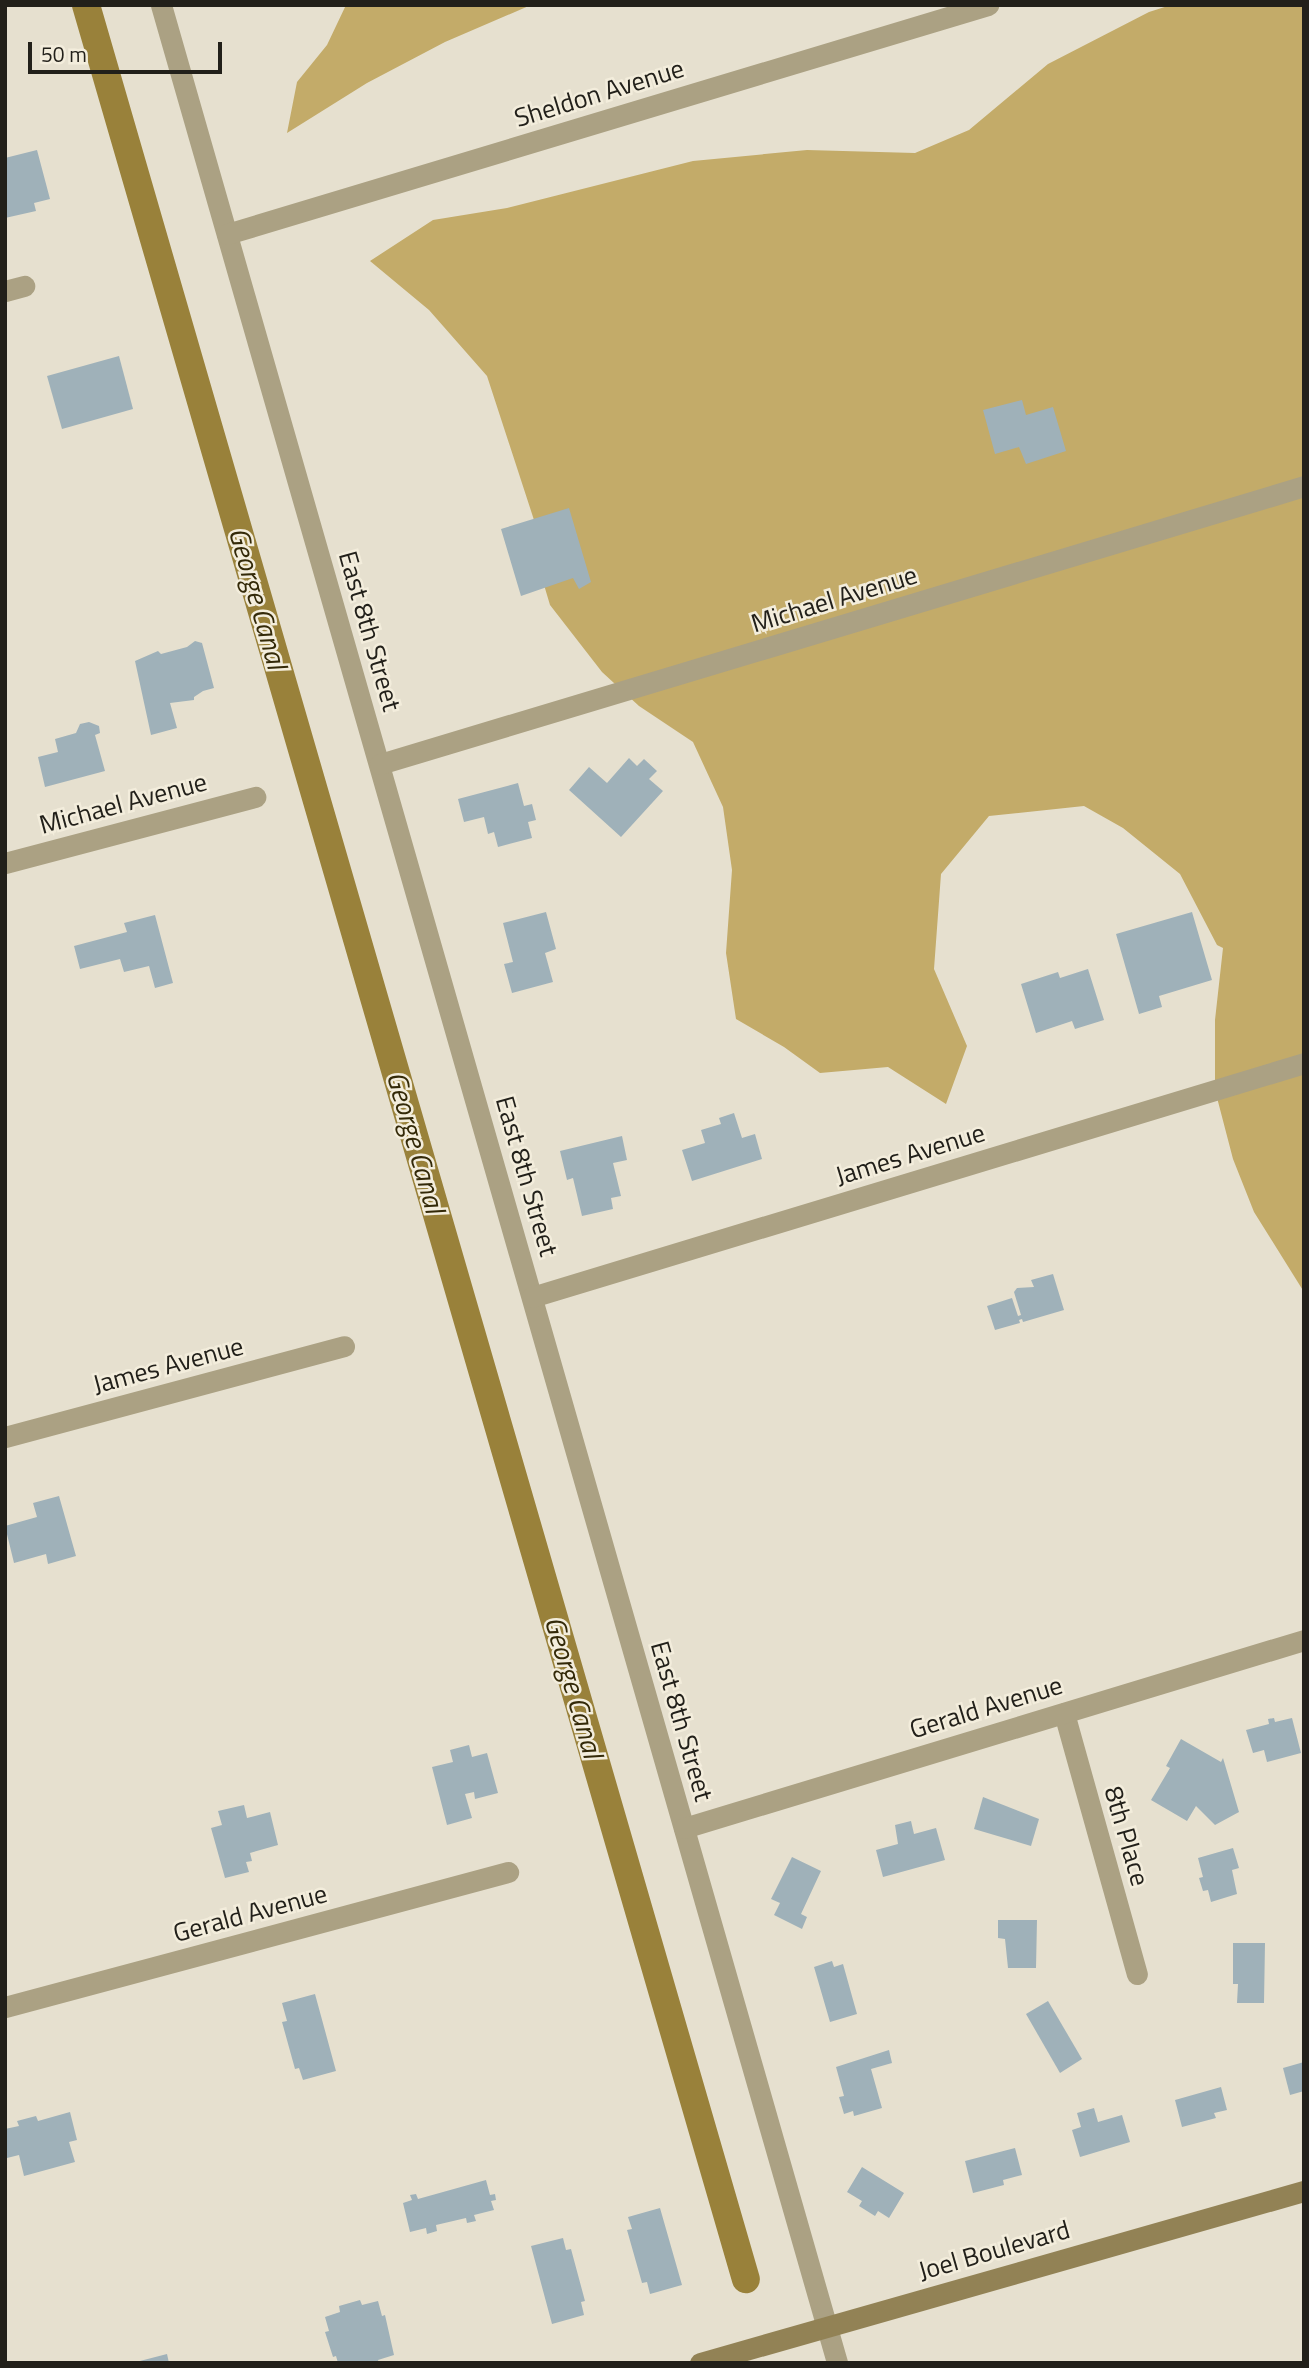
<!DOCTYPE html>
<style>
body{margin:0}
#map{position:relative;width:1309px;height:2368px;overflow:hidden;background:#e6e0cf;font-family:"Titillium Web",sans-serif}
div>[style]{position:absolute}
.green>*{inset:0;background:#c3ab69}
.canal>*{height:28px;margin:-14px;padding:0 14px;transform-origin:14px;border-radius:14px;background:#99813a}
.building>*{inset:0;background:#9fb1b9}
.minor>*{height:21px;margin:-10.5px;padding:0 10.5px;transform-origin:10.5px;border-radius:10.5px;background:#aba183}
.secondary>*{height:21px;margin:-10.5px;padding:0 10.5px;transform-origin:10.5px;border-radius:10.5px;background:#928255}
span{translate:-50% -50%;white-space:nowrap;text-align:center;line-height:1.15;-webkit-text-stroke:5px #f3eddc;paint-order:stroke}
.street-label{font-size:26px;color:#22201a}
.water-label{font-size:28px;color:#332908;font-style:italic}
.frame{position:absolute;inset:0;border:7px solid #22201a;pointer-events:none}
.scale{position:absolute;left:28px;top:42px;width:194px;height:32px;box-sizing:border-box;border:4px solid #22201a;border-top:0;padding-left:9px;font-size:21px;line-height:24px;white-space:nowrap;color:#22201a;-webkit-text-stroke:5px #f3eddc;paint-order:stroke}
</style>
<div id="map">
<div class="green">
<i style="clip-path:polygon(346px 5px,531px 5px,445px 42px,367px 83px,287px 133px,297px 82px,327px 45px)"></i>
<i style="clip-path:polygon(1171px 5px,1304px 5px,1304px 1292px,1254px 1212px,1233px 1159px,1215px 1090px,1215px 1020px,1223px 948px,1217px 945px,1180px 874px,1123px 828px,1084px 806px,989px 816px,941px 874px,934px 969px,967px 1046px,946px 1104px,888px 1067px,820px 1073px,784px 1047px,736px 1019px,726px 953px,732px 870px,723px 807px,693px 742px,639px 706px,602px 672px,550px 605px,527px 528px,534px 520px,487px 376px,429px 310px,370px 261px,433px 220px,507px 208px,693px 161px,807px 150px,915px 153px,969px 130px,1048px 64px,1149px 12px)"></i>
</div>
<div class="canal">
<i style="left:86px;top:5px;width:2368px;rotate:73.82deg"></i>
</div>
<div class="building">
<i style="clip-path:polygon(37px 150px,50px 199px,34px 203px,36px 211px,5px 218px,5px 158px)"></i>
<i style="clip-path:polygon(119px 356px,133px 409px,62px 429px,47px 376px)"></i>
<i style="clip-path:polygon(1022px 400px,1026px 415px,1053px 407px,1066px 451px,1026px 464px,1019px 447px,995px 454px,983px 410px)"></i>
<i style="clip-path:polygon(569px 508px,591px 582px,579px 589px,573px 578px,521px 596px,501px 529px)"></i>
<i style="clip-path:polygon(195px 641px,202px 643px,214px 688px,203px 691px,194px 697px,194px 700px,170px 703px,177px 728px,151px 735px,135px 661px,158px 651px,161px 654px,187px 647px)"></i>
<i style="clip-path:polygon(89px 722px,99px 726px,100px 733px,95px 735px,105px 771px,45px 787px,38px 757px,58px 752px,55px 739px,76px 733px,80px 724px)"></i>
<i style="clip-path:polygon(629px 758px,637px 766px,644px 759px,657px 771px,649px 779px,663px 791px,621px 837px,569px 790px,589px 767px,607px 783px)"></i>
<i style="clip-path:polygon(518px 783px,524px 806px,532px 804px,536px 820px,528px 822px,532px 838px,498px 847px,494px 832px,488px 834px,484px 817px,464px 822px,458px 799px)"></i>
<i style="clip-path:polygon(546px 912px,556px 949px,545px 953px,553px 982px,512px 993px,504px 964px,513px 962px,503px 923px)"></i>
<i style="clip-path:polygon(1192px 912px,1212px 980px,1159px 996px,1162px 1007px,1139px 1014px,1116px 934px)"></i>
<i style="clip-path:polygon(155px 915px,173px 983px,155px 988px,149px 966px,124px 972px,120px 959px,80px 969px,74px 946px,127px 932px,124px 923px)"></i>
<i style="clip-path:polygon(1088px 969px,1104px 1020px,1075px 1029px,1072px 1021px,1036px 1033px,1021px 984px,1058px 972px,1060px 978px)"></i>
<i style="clip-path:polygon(734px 1113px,742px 1138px,755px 1134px,762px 1159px,692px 1181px,682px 1150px,705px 1143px,701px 1130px,721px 1124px,719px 1118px)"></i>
<i style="clip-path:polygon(622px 1136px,627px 1160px,613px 1163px,621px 1196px,611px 1198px,613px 1209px,582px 1216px,573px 1178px,567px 1180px,560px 1151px)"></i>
<i style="clip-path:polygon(1053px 1274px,1064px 1310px,1023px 1322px,1022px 1319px,1019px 1320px,1020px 1323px,995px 1330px,987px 1306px,1012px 1298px,1018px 1316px,1021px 1315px,1014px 1292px,1017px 1288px,1034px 1287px,1031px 1280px)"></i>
<i style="clip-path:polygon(59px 1496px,76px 1556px,48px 1564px,46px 1554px,14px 1563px,5px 1526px,37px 1517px,33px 1503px)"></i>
<i style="clip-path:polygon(1274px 1718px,1275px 1722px,1292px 1718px,1301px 1753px,1267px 1762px,1264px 1750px,1253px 1753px,1246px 1730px,1269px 1724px,1268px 1719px)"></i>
<i style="clip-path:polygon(1181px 1739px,1221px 1762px,1223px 1758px,1239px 1812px,1215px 1825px,1196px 1806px,1187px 1821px,1151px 1800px,1170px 1768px,1166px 1766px)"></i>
<i style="clip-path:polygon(469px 1745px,472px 1757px,487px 1753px,498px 1793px,475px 1799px,474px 1792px,465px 1794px,472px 1818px,447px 1825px,432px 1767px,453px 1762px,450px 1750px)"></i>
<i style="clip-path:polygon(983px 1797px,1039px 1819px,1031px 1846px,974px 1829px)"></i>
<i style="clip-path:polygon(244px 1805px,247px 1818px,270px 1812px,278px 1845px,250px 1853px,252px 1861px,246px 1862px,249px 1872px,225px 1878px,211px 1828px,222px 1825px,218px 1811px)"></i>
<i style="clip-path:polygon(911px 1821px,914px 1834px,936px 1828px,945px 1860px,883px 1877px,876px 1850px,898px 1844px,895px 1825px)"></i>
<i style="clip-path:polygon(1233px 1848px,1239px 1868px,1232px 1870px,1237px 1894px,1211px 1902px,1208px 1890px,1203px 1891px,1199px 1878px,1203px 1877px,1198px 1858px)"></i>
<i style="clip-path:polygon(792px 1857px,821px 1871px,801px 1914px,807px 1917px,802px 1929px,774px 1915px,780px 1903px,771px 1899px)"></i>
<i style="clip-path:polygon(998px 1920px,1037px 1920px,1036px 1968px,1008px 1968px,1005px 1939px,998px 1938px)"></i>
<i style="clip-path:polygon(1233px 1943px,1265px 1943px,1264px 2003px,1237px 2003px,1238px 1984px,1233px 1984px)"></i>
<i style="clip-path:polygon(832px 1961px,834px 1967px,843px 1964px,857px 2014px,830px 2022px,814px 1967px)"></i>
<i style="clip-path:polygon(315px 1994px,336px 2071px,303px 2080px,299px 2068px,295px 2069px,282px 2022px,287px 2021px,282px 2003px)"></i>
<i style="clip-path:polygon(1048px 2001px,1082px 2059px,1060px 2073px,1026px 2014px)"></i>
<i style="clip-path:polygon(889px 2050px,892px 2063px,871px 2069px,882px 2108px,854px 2116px,853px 2111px,844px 2114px,839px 2097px,844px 2096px,836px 2067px)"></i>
<i style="clip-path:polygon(1304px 2062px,1304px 2091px,1290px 2095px,1283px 2068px)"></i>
<i style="clip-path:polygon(1221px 2087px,1227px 2110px,1214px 2113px,1216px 2118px,1182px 2127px,1175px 2100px)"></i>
<i style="clip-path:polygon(1094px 2108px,1098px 2122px,1122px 2115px,1130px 2142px,1080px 2157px,1072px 2130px,1081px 2127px,1077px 2113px)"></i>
<i style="clip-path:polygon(70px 2112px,77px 2140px,69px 2142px,75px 2162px,24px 2176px,19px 2155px,7px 2158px,5px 2129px,19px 2126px,17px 2121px,36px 2116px,38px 2121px)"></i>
<i style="clip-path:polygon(1015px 2148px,1022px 2175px,1003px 2180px,1004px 2185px,973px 2193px,965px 2161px)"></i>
<i style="clip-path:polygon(862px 2167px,904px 2193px,889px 2218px,878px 2211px,875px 2216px,859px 2206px,862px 2201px,847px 2192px)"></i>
<i style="clip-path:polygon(486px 2180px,490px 2195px,495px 2194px,496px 2200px,491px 2201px,494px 2210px,474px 2215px,476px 2221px,467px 2223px,466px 2218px,436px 2225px,437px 2231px,427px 2234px,426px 2228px,410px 2232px,403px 2203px,412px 2200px,410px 2195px,416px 2194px,418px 2199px)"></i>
<i style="clip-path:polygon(660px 2208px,682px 2285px,650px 2294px,647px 2282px,642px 2283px,627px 2230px,632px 2229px,628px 2217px)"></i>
<i style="clip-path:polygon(563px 2238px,566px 2250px,571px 2249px,585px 2301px,581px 2302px,584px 2315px,552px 2324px,531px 2246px)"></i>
<i style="clip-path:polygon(360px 2300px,362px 2305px,378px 2301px,382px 2316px,385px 2315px,394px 2355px,378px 2360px,379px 2363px,338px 2363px,336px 2356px,333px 2357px,325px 2332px,329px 2331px,325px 2317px,340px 2312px,339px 2306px)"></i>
<i style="clip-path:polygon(167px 2354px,169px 2363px,136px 2363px,136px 2362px)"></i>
</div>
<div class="minor">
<i style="left:161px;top:5px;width:2453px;rotate:74deg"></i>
<i style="left:227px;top:234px;width:795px;rotate:-16.75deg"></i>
<i style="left:5px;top:291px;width:20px;rotate:-15deg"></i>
<i style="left:380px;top:764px;width:965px;rotate:-16.74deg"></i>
<i style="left:5px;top:863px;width:259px;rotate:-14.8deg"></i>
<i style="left:532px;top:1297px;width:807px;rotate:-16.86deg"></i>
<i style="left:5px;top:1437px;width:351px;rotate:-15deg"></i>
<i style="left:1064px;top:1713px;width:271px;rotate:74.4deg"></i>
<i style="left:684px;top:1828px;width:648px;rotate:-16.87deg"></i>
<i style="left:5px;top:2007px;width:521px;rotate:-15.02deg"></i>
</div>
<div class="secondary">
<i style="left:700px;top:2363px;width:628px;rotate:-15.9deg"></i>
</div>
<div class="street-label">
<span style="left:599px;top:93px;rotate:-17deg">Sheldon Avenue</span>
<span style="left:834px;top:599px;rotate:-17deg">Michael Avenue</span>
<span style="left:370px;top:631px;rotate:74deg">East 8th Street</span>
<span style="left:123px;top:803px;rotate:-15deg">Michael Avenue</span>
<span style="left:910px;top:1154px;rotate:-17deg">James Avenue</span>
<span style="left:527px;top:1176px;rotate:74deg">East 8th Street</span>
<span style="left:168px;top:1365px;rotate:-15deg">James Avenue</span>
<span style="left:986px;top:1707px;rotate:-17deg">Gerald Avenue</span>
<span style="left:682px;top:1721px;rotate:74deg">East 8th Street</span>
<span style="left:1127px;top:1836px;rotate:74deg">8th Place</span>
<span style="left:250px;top:1913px;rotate:-15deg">Gerald Avenue</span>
<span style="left:994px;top:2250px;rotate:-16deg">Joel Boulevard</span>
</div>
<div class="water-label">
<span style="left:258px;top:598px;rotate:74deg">George Canal</span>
<span style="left:416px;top:1142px;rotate:74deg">George Canal</span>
<span style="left:574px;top:1687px;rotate:74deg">George Canal</span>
</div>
<div class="frame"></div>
<div class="scale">50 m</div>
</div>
